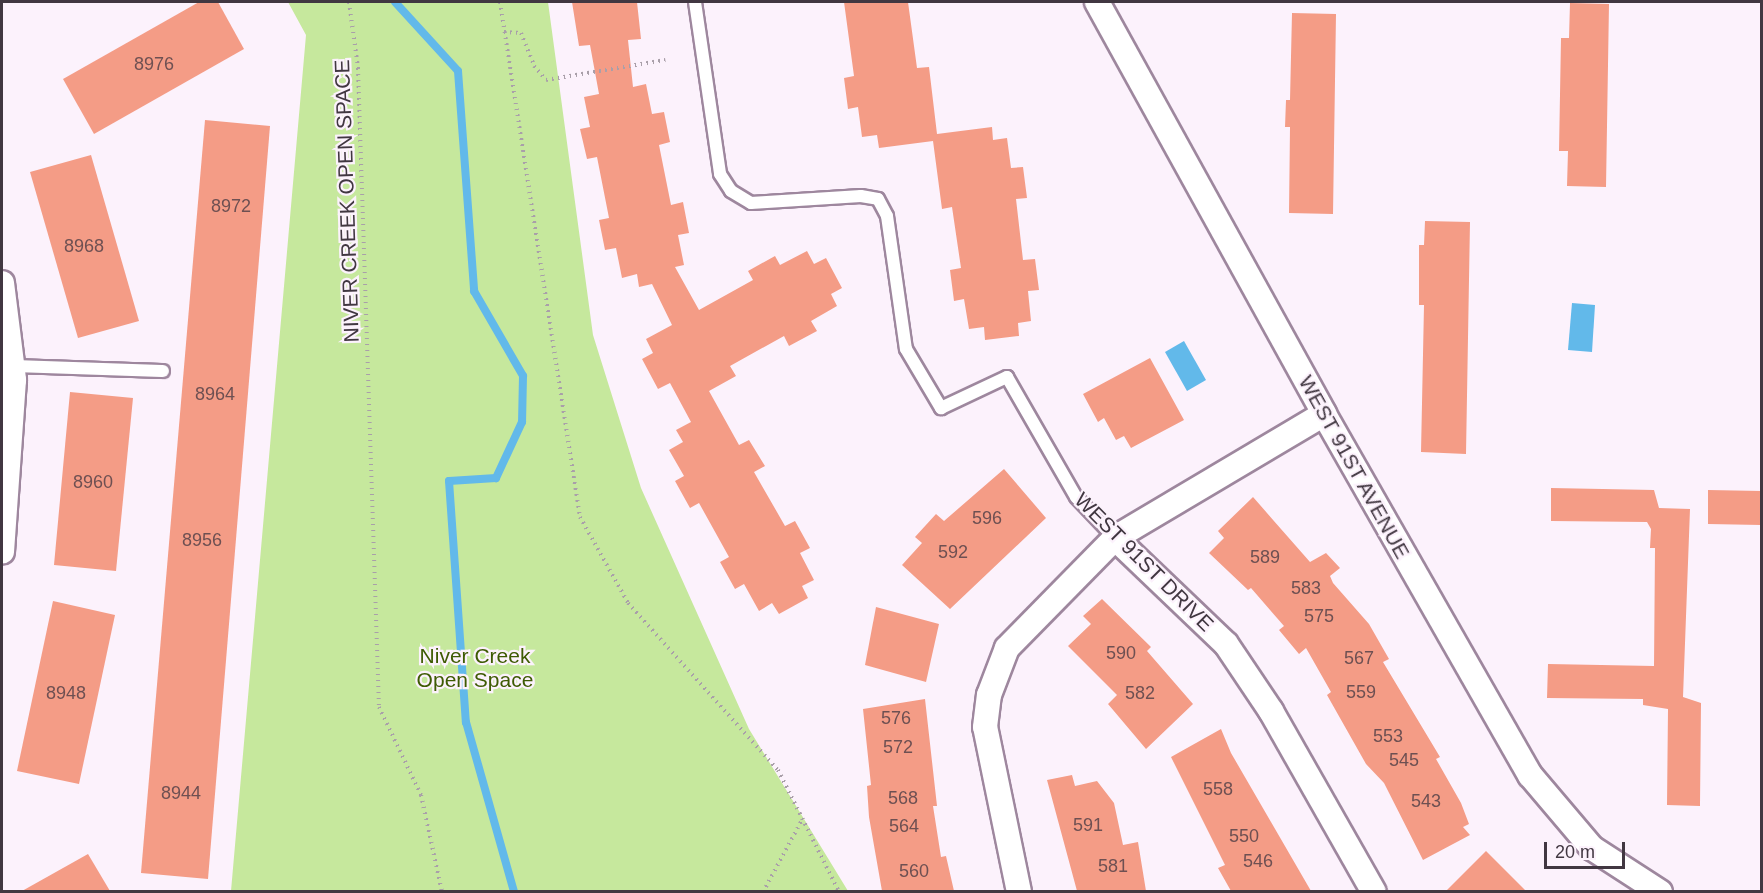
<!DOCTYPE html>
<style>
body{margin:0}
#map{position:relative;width:1763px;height:893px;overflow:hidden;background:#fcf2fc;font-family:Helvetica,sans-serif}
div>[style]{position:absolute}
.green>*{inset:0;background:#c6e89d}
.water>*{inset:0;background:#62b9ea}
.stream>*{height:8px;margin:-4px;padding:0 4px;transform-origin:4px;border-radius:4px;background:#62b9ea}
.building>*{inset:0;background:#f49c86}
.path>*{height:4px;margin-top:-2px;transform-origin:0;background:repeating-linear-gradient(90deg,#a99fa9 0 1.5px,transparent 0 6px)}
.roads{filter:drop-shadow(2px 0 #9e879e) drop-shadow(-2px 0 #9e879e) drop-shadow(0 2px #9e879e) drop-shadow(0 -2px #9e879e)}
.service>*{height:12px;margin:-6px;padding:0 6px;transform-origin:6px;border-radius:6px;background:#fff}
.minor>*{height:24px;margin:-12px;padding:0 12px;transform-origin:12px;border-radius:12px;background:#fff}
span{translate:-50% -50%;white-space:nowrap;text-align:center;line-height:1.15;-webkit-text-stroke:4.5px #fcf2fc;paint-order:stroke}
.number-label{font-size:18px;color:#6e5052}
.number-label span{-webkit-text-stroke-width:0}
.street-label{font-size:21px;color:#413741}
.park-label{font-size:21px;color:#3e5b03}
.frame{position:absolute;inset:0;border:3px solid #413741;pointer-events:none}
.scale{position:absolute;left:1544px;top:842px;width:81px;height:27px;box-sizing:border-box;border:3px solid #413741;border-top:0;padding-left:8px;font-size:18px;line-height:21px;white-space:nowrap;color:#413741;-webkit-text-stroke:4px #fcf2fc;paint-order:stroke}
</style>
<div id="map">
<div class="green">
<i style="clip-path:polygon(288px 2px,548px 2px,593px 335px,641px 488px,749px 729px,848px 891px,231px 891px,306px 35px)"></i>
</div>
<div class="water">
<i style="clip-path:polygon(1572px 303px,1595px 305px,1592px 352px,1568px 350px)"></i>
<i style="clip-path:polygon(1184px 341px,1206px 380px,1187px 391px,1165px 352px)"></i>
</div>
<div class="stream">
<i style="left:395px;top:2px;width:93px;rotate:47.6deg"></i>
<i style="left:458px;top:71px;width:221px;rotate:85.8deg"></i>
<i style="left:474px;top:291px;width:98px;rotate:60deg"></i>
<i style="left:523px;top:376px;width:46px;rotate:91.2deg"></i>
<i style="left:522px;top:422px;width:62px;rotate:114.9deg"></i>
<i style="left:496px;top:478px;width:47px;rotate:176.3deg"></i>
<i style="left:449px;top:481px;width:242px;rotate:86deg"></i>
<i style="left:466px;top:722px;width:177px;rotate:74.2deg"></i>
</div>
<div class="building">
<i style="clip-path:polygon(199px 2px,218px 2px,244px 49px,94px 134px,63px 79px)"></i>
<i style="clip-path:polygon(572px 2px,637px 2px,641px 39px,628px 40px,633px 87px,646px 84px,652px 114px,664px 112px,670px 142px,659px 145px,671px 205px,683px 202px,689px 233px,678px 235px,684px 265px,675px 267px,699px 310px,753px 280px,748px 271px,775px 256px,780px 265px,807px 251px,814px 264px,826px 258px,842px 288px,831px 294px,837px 306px,811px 321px,817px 331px,789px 346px,784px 336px,730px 366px,736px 376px,709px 391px,739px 445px,749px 440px,765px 466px,754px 472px,785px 526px,795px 521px,810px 548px,800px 553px,814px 580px,802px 586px,808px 598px,779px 614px,772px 603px,759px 611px,744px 584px,735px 589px,720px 562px,729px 557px,699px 503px,690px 508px,675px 481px,684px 476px,669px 450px,683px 442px,676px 430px,691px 422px,670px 383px,658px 389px,642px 359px,653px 353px,646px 339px,672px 325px,652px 284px,639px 287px,637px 274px,622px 278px,616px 248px,605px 250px,599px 220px,609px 218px,597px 157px,587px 159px,580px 129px,590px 127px,584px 97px,599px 94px,590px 45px,579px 46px)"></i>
<i style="clip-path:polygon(844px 2px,908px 2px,917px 68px,929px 67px,937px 134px,992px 127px,993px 140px,1007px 138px,1011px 168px,1023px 167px,1027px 198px,1016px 199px,1023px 260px,1035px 259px,1039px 290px,1028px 291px,1031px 321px,1018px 323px,1019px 336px,985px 340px,984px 327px,969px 329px,964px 299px,954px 301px,950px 270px,961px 268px,952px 207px,942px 209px,933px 141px,879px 148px,877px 135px,862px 137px,858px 107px,848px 109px,844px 78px,854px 76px)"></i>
<i style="clip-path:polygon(1570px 3px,1609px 4px,1606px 187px,1567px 186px,1568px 151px,1559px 151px,1561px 38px,1569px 38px)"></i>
<i style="clip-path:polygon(1292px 13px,1336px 14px,1333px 214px,1289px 213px,1290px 127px,1285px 127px,1286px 100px,1290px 100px)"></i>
<i style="clip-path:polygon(205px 120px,270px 126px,208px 879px,141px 873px)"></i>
<i style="clip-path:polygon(91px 155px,139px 321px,78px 338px,30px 172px)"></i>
<i style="clip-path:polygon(1425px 221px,1470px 222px,1466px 454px,1421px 452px,1424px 305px,1419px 305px,1419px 245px,1424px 245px)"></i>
<i style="clip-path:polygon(1150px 358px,1184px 420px,1131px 448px,1124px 436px,1116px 440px,1104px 418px,1098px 422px,1083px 394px)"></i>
<i style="clip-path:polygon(70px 392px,133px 398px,116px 571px,54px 565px)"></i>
<i style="clip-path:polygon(1004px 469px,1046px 518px,950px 609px,902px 565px,922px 543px,915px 537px,936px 514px,944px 521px)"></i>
<i style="clip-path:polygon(1551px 488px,1654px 490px,1659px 508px,1690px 509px,1683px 697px,1701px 703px,1700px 806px,1667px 805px,1668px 709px,1643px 705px,1643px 699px,1547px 698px,1548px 664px,1654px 666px,1655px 548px,1650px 548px,1651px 529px,1647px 522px,1551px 521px)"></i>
<i style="clip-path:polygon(1708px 490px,1761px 491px,1761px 525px,1708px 524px)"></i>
<i style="clip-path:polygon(1253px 497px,1310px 562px,1326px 553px,1340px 568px,1330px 576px,1333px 583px,1369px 624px,1389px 659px,1383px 662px,1440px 757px,1436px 759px,1461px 803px,1469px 824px,1463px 827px,1470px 835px,1423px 860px,1384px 783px,1366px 764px,1327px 695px,1331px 692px,1306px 648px,1299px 654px,1279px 630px,1284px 626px,1251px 588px,1248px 590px,1209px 553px,1224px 538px,1218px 531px)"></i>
<i style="clip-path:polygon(1102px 599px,1151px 647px,1147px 651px,1193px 704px,1146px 749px,1108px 704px,1117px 695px,1068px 646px,1091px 624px,1083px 616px)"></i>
<i style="clip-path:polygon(53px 601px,115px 615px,79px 784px,17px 771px)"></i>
<i style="clip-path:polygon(876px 607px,939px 624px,926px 682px,865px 665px)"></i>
<i style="clip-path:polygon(925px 699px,937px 806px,933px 806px,941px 857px,946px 856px,954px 891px,882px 891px,869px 817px,867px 786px,871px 785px,863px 709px)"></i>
<i style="clip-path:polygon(1221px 729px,1231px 753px,1311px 891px,1231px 891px,1218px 868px,1225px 865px,1171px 757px)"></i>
<i style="clip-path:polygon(1072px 775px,1075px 786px,1097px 781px,1114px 803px,1123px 845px,1138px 842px,1146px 891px,1077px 891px,1047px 780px)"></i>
<i style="clip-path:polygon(1486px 851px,1526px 891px,1446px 891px)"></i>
<i style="clip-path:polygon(88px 854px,110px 891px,22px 891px)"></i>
</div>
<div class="path">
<i style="left:349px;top:2px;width:67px;rotate:82.2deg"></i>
<i style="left:358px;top:68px;width:639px;rotate:88.12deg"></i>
<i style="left:379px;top:707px;width:98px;rotate:64.5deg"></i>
<i style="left:421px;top:795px;width:99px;rotate:77.8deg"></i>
<i style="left:500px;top:2px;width:521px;rotate:81.17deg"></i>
<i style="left:580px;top:517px;width:98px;rotate:60.8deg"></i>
<i style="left:628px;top:603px;width:224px;rotate:48.1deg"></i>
<i style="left:778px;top:770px;width:136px;rotate:63.4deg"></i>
<i style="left:504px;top:32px;width:17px;rotate:3deg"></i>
<i style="left:521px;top:33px;width:35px;rotate:68deg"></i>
<i style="left:534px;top:66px;width:18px;rotate:49deg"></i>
<i style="left:546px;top:80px;width:121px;rotate:-9.5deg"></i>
<i style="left:763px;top:892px;width:84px;rotate:-61.6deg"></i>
</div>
<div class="roads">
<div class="service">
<i style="left:695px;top:2px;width:174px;rotate:81.7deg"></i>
<i style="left:720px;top:174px;width:20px;rotate:57deg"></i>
<i style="left:731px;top:191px;width:23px;rotate:31deg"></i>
<i style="left:751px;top:203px;width:110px;rotate:-3.6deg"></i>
<i style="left:861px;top:196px;width:17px;rotate:10deg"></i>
<i style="left:878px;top:199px;width:19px;rotate:62deg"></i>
<i style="left:887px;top:216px;width:134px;rotate:81.9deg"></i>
<i style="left:906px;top:349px;width:69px;rotate:59.3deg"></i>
<i style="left:941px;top:408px;width:73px;rotate:-25.2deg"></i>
<i style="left:1007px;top:377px;width:138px;rotate:60.1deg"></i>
<i style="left:1076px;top:497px;width:57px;rotate:46.4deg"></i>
<i style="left:13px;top:366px;width:150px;rotate:1.9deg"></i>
</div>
<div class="minor">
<i style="left:1097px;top:2px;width:470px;rotate:61.1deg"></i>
<i style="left:1324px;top:414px;width:416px;rotate:60.3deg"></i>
<i style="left:1530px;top:775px;width:96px;rotate:49.7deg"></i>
<i style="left:1592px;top:848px;width:81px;rotate:32.9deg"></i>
<i style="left:2px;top:283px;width:98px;rotate:82.9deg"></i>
<i style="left:14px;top:380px;width:172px;rotate:94deg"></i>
<i style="left:1115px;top:538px;width:153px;rotate:43.7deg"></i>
<i style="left:1226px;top:644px;width:81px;rotate:56.1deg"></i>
<i style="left:1271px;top:711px;width:208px;rotate:60.4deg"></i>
<i style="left:1019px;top:892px;width:168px;rotate:-101.6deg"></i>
<i style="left:985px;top:727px;width:32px;rotate:-83deg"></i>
<i style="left:989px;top:695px;width:50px;rotate:-69deg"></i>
<i style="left:1007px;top:648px;width:154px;rotate:-45.5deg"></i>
<i style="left:1115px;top:538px;width:243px;rotate:-30.7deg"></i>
</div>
</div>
<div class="number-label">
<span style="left:154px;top:64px">8976</span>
<span style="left:231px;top:206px">8972</span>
<span style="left:84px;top:246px">8968</span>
<span style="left:215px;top:394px">8964</span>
<span style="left:93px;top:482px">8960</span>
<span style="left:987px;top:518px">596</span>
<span style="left:202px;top:540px">8956</span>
<span style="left:953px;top:552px">592</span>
<span style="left:1265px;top:557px">589</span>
<span style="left:1306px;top:588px">583</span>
<span style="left:1319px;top:616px">575</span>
<span style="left:1121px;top:653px">590</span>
<span style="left:1359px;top:658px">567</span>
<span style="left:1361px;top:692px">559</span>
<span style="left:66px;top:693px">8948</span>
<span style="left:1140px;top:693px">582</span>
<span style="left:896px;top:718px">576</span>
<span style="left:1388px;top:736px">553</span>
<span style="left:898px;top:747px">572</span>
<span style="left:1404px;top:760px">545</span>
<span style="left:1218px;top:789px">558</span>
<span style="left:181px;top:793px">8944</span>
<span style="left:903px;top:798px">568</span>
<span style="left:1426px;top:801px">543</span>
<span style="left:1088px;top:825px">591</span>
<span style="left:904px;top:826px">564</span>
<span style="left:1244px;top:836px">550</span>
<span style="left:1258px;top:861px">546</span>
<span style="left:1113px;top:866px">581</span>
<span style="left:914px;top:871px">560</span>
</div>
<div class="street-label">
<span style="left:347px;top:201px;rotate:-92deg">NIVER CREEK OPEN SPACE</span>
<span style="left:1354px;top:467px;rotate:61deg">WEST 91ST AVENUE</span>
<span style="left:1144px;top:562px;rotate:45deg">WEST 91ST DRIVE</span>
</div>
<div class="park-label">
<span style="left:475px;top:668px">Niver Creek<br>Open Space</span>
</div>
<div class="frame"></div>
<div class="scale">20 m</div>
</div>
